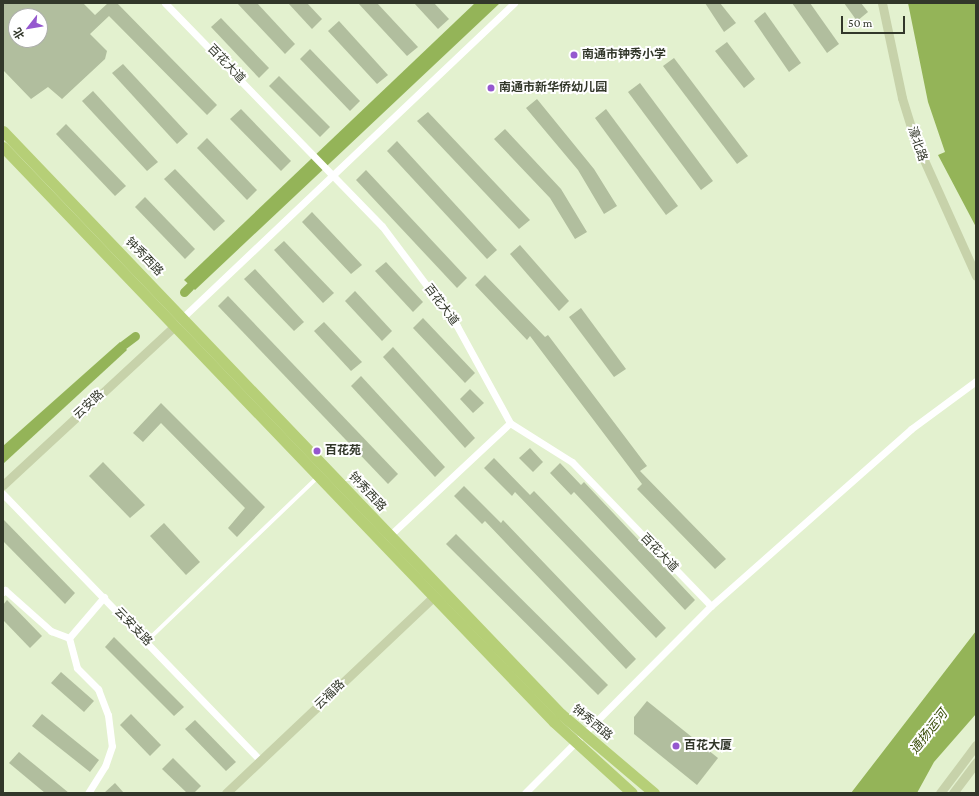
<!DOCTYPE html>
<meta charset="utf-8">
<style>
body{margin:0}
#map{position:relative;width:979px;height:796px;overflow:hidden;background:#e3f1cf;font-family:"Crimson Pro","Noto Sans SC",serif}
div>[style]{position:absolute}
.water>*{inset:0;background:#94b458}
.canal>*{height:9px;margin:-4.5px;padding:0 4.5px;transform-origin:4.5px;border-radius:4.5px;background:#94b458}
.building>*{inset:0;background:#b1be9e}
.lane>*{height:3.5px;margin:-1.75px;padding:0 1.75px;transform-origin:1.75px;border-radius:1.75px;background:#fff}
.street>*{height:7px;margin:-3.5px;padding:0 3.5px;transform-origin:3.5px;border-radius:3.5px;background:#fff}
.secondary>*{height:9px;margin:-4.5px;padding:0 4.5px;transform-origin:4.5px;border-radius:4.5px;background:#c7d2aa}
.primary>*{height:11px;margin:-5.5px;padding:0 5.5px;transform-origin:5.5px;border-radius:5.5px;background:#b6cf77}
.dots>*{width:11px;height:11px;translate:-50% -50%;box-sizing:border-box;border:2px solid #fff;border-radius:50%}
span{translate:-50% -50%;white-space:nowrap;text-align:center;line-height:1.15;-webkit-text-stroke:4px #fff;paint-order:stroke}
.poi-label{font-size:12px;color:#32372a;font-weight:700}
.left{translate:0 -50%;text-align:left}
.street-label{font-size:12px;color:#32372a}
.water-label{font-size:13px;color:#3b4f0b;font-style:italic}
.frame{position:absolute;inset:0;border:4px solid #32372a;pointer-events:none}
.north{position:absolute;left:8px;top:8px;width:40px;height:40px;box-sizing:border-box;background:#fff;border:1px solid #adafaa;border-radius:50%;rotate:239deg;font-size:11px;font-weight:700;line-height:16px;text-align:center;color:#32372a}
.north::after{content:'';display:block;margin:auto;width:14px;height:18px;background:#9558cf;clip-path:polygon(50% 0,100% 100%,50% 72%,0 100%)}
.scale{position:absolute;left:841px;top:16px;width:64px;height:18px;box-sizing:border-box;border:2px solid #32372a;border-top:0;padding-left:5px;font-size:12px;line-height:14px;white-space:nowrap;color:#32372a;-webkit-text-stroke:3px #fff;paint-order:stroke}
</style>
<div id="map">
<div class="water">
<i style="clip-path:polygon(475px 3px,500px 3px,195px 290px,184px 280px)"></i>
<i style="clip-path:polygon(908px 3px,976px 3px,976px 227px,938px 155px,945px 152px,928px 102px)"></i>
<i style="clip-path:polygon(120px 342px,127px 350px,3px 464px,3px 446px)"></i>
<i style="clip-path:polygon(976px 631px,976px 714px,934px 762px,917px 793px,851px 793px)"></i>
</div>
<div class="canal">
<i style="left:184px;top:292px;width:8px;rotate:-45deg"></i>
<i style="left:123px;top:345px;width:15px;rotate:-37deg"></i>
</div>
<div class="building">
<i style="clip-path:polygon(evenodd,3px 3px,83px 3px,95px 15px,108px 3px,117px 3px,217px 105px,207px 115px,109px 16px,90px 34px,107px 51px,105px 59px,62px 99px,48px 87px,31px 99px,3px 70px,3px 3px,16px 16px,40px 16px,40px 40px,16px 40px,16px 16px)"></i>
<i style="clip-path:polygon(237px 3px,257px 3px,295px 44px,285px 54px)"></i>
<i style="clip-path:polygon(288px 3px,307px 3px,322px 19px,312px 29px)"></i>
<i style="clip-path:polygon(358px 3px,377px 3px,418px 47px,407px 56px)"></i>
<i style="clip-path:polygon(414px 3px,434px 3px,449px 19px,438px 29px)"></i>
<i style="clip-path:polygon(705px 3px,720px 3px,736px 23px,724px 32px)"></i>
<i style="clip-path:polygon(792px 3px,810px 3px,839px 44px,827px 53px)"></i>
<i style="clip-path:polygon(844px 3px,861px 3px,868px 12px,857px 21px)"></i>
<i style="clip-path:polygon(765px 12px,801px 63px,789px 72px,754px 21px)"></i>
<i style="clip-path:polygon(221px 18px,269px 68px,259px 78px,211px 27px)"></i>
<i style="clip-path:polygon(339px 21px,388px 75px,377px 84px,328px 31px)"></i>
<i style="clip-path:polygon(727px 42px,755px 79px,744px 88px,715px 51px)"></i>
<i style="clip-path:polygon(310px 49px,360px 101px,350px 111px,300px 59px)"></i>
<i style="clip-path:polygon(674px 58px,748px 156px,737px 164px,663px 66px)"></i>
<i style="clip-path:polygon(123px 64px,188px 134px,177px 144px,112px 73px)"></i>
<i style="clip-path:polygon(279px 76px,330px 127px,320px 137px,269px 86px)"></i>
<i style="clip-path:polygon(640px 83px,713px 181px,701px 190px,628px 92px)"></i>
<i style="clip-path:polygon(93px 91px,158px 162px,147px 171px,82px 101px)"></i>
<i style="clip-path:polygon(537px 99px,594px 169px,617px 206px,604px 214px,578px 170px,526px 108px)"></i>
<i style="clip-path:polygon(241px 109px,291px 161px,281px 171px,230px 119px)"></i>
<i style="clip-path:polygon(606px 109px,678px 206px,666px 215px,595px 118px)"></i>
<i style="clip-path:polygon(428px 112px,530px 220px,519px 229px,417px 121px)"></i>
<i style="clip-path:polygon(66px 124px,126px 186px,115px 196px,56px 134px)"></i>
<i style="clip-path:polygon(505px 129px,561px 189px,587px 232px,575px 239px,550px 198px,494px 139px)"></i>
<i style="clip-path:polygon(207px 138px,257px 190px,247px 200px,197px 148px)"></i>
<i style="clip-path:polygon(397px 141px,497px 250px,487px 259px,387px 151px)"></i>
<i style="clip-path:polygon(175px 169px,225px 221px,214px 231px,164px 179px)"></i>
<i style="clip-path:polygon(366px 170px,467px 278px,457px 288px,356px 180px)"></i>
<i style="clip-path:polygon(145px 197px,195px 249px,185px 259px,135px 207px)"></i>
<i style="clip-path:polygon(312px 212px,362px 265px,351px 274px,302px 222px)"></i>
<i style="clip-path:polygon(284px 241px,334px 293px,323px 303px,274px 250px)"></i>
<i style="clip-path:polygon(520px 245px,569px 301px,559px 311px,510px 254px)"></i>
<i style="clip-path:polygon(386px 262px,423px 302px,413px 312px,375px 271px)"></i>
<i style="clip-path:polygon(255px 269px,304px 322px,294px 331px,244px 279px)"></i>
<i style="clip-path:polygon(485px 275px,545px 337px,548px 335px,647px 466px,640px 471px,726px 559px,715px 569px,637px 489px,642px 484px,530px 336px,527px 340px,475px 285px)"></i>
<i style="clip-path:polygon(355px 291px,392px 331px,382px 341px,345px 301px)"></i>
<i style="clip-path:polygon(228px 296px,398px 474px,388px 484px,218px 306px)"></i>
<i style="clip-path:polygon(581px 308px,626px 369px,614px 377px,569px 317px)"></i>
<i style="clip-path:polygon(423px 318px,475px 373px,465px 383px,413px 328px)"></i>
<i style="clip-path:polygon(324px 322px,362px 362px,351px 371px,314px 331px)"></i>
<i style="clip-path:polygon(393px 347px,475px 438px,465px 448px,383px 357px)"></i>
<i style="clip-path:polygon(361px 376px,445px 467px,435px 477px,351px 386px)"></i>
<i style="clip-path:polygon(470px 389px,484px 403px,473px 413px,460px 399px)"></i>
<i style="clip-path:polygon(161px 403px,265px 507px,237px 537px,228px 528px,245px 508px,161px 423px,143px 442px,133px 433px)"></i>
<i style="clip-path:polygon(530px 448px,543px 462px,533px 472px,519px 458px)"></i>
<i style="clip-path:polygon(494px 458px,530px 495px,534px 491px,666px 628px,656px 638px,515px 492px,512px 496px,484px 468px)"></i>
<i style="clip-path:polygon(103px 462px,145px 505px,130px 518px,89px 476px)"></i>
<i style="clip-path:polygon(560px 463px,581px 485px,584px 482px,695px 600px,685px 610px,574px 492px,571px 495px,550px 473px)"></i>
<i style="clip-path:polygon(464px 486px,501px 523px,503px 520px,636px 659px,626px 669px,485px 521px,482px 524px,454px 496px)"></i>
<i style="clip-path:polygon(3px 519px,75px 593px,65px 604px,3px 541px)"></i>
<i style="clip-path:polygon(164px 523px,200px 562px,186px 575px,150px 536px)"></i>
<i style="clip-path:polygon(456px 534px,608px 685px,598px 695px,446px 544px)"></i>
<i style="clip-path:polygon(7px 600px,42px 636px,30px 648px,3px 620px,3px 605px)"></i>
<i style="clip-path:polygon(114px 637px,184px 707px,174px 716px,105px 647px)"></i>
<i style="clip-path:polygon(61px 672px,94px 701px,84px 712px,51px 683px)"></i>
<i style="clip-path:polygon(647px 701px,718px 758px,697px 785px,634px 734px,634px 717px)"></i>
<i style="clip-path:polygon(42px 714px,99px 760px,90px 772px,32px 726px)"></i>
<i style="clip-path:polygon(131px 714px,161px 745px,150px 756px,120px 725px)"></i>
<i style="clip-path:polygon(195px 720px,236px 762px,226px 771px,185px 729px)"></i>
<i style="clip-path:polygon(19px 752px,69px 793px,45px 793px,9px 763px)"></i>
<i style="clip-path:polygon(173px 758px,201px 786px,194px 793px,187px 793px,162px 769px)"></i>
<i style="clip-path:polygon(115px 783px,124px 793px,104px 793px)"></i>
</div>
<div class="lane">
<i style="left:147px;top:641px;width:236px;rotate:-43.8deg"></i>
</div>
<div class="street">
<i style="left:165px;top:3px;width:311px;rotate:45.8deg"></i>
<i style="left:382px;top:226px;width:125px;rotate:53.1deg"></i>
<i style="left:457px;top:326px;width:111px;rotate:61.3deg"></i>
<i style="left:510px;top:423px;width:73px;rotate:32.2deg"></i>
<i style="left:572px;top:462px;width:200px;rotate:46deg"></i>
<i style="left:179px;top:321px;width:462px;rotate:-43.5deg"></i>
<i style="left:3px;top:494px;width:371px;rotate:46deg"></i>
<i style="left:387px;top:538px;width:168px;rotate:-43.1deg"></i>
<i style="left:3px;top:592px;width:3px;rotate:-45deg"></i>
<i style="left:5px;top:590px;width:62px;rotate:41.7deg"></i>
<i style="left:51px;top:631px;width:19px;rotate:21deg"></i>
<i style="left:69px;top:638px;width:31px;rotate:75deg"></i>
<i style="left:77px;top:668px;width:30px;rotate:45deg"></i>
<i style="left:98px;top:689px;width:28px;rotate:69deg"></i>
<i style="left:108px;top:715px;width:31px;rotate:83deg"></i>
<i style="left:112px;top:746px;width:21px;rotate:109deg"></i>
<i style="left:105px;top:766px;width:32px;rotate:122deg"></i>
<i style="left:69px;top:638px;width:54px;rotate:-49.5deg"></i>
<i style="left:525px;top:793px;width:264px;rotate:-45.2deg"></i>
<i style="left:711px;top:606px;width:267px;rotate:-41.5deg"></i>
<i style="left:911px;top:429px;width:81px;rotate:-36.4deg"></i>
</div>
<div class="secondary">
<i style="left:882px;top:3px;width:97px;rotate:78.1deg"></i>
<i style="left:902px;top:98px;width:44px;rotate:72.8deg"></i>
<i style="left:915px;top:140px;width:149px;rotate:65.8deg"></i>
<i style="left:3px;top:485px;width:234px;rotate:-42.8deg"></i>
<i style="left:226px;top:793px;width:286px;rotate:-43.4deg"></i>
<i style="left:940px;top:793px;width:60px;rotate:-53.1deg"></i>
<i style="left:953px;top:793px;width:39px;rotate:-53deg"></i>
</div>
<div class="primary">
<i style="left:3px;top:131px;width:807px;rotate:46.26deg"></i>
<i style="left:561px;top:714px;width:122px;rotate:40.3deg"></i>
<i style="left:3px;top:147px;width:796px;rotate:46.22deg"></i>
<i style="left:554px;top:722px;width:105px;rotate:42.3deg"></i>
</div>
<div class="dots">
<i style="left:574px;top:55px;background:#9558cf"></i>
<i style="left:491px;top:88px;background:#9558cf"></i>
<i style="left:317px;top:451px;background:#9558cf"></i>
<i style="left:676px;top:746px;background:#9558cf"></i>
</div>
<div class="poi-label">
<span class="left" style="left:582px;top:55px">南通市钟秀小学</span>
<span class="left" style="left:499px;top:88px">南通市新华侨幼儿园</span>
<span class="left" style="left:325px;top:451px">百花苑</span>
<span class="left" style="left:684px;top:746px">百花大厦</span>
</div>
<div class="street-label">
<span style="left:226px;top:64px;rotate:46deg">百花大道</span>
<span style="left:917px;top:144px;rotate:71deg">濠北路</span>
<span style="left:144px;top:257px;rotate:46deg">钟秀西路</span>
<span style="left:441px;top:305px;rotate:53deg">百花大道</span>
<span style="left:89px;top:405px;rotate:-43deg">云安路</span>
<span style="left:367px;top:492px;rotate:47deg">钟秀西路</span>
<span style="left:659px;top:553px;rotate:46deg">百花大道</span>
<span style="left:133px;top:627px;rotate:46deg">云安支路</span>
<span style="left:330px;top:695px;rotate:-44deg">云福路</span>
<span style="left:592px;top:723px;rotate:39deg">钟秀西路</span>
</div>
<div class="water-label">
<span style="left:929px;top:732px;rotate:-52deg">通扬运河</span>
</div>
<div class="frame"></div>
<div class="north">北</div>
<div class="scale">50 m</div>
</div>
